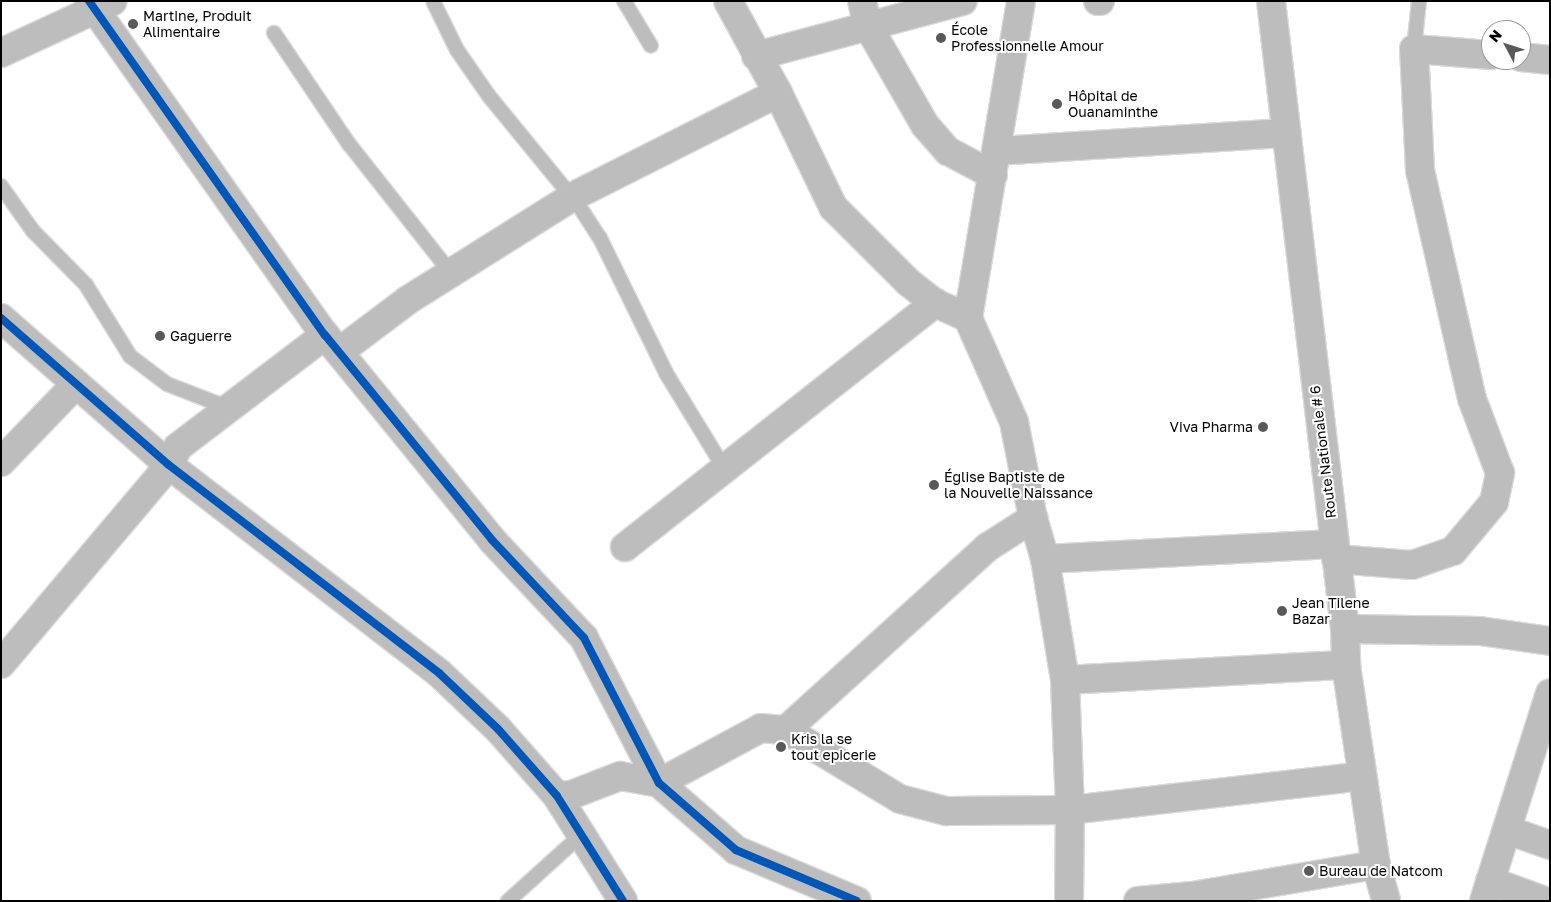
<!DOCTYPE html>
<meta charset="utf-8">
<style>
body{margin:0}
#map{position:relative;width:1551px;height:902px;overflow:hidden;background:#fff;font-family:"Golos Text",sans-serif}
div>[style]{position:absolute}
.roads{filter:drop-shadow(1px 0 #dbdbdb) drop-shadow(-1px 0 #dbdbdb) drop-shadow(0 1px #dbdbdb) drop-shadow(0 -1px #dbdbdb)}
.service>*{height:14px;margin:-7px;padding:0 7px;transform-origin:7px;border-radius:7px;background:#bdbdbd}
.minor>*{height:28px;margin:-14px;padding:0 14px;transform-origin:14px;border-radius:14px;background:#bdbdbd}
.tertiary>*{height:28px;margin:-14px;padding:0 14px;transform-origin:14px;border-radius:14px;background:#bdbdbd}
.primary>*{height:28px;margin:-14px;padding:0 14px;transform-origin:14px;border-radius:14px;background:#bdbdbd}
.cycleway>*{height:8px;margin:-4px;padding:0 4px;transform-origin:4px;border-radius:4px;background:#0057b8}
.dots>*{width:14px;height:14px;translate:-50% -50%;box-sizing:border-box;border:2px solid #fff;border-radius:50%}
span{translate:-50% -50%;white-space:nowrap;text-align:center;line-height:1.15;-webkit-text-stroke:4px #fff;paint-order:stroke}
.poi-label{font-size:14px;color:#000}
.left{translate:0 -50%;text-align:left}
.right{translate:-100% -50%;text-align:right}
.street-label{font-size:14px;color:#000}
.frame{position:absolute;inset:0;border:2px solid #000;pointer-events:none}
.north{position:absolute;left:1481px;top:20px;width:50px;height:50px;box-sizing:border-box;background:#fff;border:1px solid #999;border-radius:50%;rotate:310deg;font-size:14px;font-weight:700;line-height:20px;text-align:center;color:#000}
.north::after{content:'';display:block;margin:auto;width:18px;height:22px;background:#595959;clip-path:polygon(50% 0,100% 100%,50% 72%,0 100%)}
</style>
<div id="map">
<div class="roads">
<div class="service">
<i style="left:433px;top:1px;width:55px;rotate:63.9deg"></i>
<i style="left:457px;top:50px;width:56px;rotate:55.2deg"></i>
<i style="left:489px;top:96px;width:142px;rotate:50.7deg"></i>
<i style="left:579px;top:206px;width:38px;rotate:57deg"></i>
<i style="left:600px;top:238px;width:150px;rotate:63.9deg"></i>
<i style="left:666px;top:373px;width:111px;rotate:58.6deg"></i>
<i style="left:624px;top:1px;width:52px;rotate:59deg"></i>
<i style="left:274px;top:33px;width:134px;rotate:56deg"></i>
<i style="left:349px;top:144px;width:164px;rotate:51.7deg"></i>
<i style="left:1414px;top:49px;width:48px;rotate:-84.1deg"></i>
<i style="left:1px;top:186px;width:55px;rotate:54.6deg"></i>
<i style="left:33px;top:231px;width:76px;rotate:45.5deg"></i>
<i style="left:86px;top:285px;width:84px;rotate:58.2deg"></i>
<i style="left:130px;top:356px;width:46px;rotate:37.1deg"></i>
<i style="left:167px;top:384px;width:66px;rotate:21.2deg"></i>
<i style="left:508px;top:901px;width:98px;rotate:-42.1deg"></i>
</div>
<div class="minor">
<i style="left:89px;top:1px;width:409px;rotate:54.8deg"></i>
<i style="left:325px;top:335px;width:264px;rotate:50.8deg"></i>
<i style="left:492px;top:540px;width:134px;rotate:46.8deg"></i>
<i style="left:584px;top:638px;width:163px;rotate:62.7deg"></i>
<i style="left:659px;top:783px;width:102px;rotate:41deg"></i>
<i style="left:736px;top:850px;width:131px;rotate:22.9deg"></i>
<i style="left:728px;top:1px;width:105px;rotate:61.5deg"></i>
<i style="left:778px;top:93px;width:127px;rotate:64.2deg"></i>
<i style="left:833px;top:207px;width:106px;rotate:45deg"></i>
<i style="left:908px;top:282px;width:34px;rotate:38deg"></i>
<i style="left:935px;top:303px;width:36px;rotate:24deg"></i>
<i style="left:968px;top:318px;width:114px;rotate:66.1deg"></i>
<i style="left:1014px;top:422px;width:98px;rotate:78.8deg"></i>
<i style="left:1033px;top:518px;width:43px;rotate:73.7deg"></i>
<i style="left:1045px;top:559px;width:123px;rotate:80.6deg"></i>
<i style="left:862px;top:1px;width:26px;rotate:77deg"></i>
<i style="left:868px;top:26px;width:114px;rotate:60.1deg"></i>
<i style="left:925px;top:125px;width:35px;rotate:49deg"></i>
<i style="left:948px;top:151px;width:51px;rotate:28.1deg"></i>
<i style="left:1098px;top:1px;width:2px"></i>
<i style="left:756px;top:56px;width:214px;rotate:-14.9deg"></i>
<i style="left:1521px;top:57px;width:29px;rotate:6deg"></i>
<i style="left:997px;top:151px;width:290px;rotate:-3.6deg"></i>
<i style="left:1px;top:318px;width:223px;rotate:41.2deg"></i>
<i style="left:169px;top:465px;width:341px;rotate:37.6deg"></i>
<i style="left:439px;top:673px;width:81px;rotate:43.5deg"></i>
<i style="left:498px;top:729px;width:89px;rotate:48.6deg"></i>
<i style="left:557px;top:796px;width:124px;rotate:57.8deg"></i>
<i style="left:968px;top:318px;width:321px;rotate:-80.5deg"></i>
<i style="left:339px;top:352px;width:86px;rotate:-37deg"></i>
<i style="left:408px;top:300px;width:194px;rotate:-32.1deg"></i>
<i style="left:572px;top:197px;width:231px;rotate:-26.8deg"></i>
<i style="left:1px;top:462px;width:108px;rotate:-46.1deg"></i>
<i style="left:625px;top:547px;width:395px;rotate:-38.2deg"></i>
<i style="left:1045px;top:559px;width:288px;rotate:-3deg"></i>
<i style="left:1336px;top:559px;width:76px;rotate:4.5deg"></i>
<i style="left:1412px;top:565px;width:43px;rotate:-18.9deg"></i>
<i style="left:1453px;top:551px;width:64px;rotate:-50.1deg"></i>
<i style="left:1494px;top:502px;width:30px;rotate:-78deg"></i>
<i style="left:1500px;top:473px;width:79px;rotate:-110.7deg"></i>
<i style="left:1472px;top:399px;width:235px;rotate:-102.8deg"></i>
<i style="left:1420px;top:170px;width:121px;rotate:-92.8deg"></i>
<i style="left:1414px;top:49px;width:77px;rotate:4.5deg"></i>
<i style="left:1345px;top:629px;width:135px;rotate:0.8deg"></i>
<i style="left:1480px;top:631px;width:71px;rotate:8.1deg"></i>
<i style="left:1px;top:664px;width:260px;rotate:-49.8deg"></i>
<i style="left:169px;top:465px;width:20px;rotate:-63deg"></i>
<i style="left:178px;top:447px;width:185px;rotate:-37.3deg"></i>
<i style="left:786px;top:730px;width:133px;rotate:31.2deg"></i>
<i style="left:900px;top:799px;width:48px;rotate:14.6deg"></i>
<i style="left:946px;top:811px;width:124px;rotate:-0.5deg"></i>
<i style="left:1070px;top:810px;width:294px;rotate:-6.6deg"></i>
<i style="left:557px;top:796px;width:14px;rotate:-4deg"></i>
<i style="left:571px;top:795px;width:53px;rotate:-21.2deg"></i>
<i style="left:620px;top:776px;width:40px;rotate:10deg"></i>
<i style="left:659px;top:783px;width:116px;rotate:-28.3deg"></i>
<i style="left:761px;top:728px;width:25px;rotate:5deg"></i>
<i style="left:786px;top:730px;width:273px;rotate:-42.2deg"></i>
<i style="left:988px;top:547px;width:54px;rotate:-32.8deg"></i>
<i style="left:1507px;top:830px;width:46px;rotate:19.2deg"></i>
<i style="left:1490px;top:881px;width:59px;rotate:20deg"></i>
<i style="left:1069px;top:901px;width:91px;rotate:-89.4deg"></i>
<i style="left:1070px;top:810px;width:130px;rotate:-92.2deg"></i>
<i style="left:1065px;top:680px;width:281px;rotate:-3.1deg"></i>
<i style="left:1138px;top:901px;width:54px;rotate:-5.3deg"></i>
<i style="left:1192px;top:896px;width:187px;rotate:-9.6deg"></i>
<i style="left:1484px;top:901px;width:218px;rotate:-72.4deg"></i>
</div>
<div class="tertiary">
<i style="left:1px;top:53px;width:123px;rotate:-24.9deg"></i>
</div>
<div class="primary">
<i style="left:1271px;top:1px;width:632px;rotate:83.28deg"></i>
<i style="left:1345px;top:629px;width:36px;rotate:88deg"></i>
<i style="left:1346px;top:665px;width:202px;rotate:81.5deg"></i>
<i style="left:1376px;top:865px;width:37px;rotate:74deg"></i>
</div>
</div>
<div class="cycleway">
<i style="left:89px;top:1px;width:409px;rotate:54.8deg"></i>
<i style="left:325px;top:335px;width:264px;rotate:50.8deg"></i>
<i style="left:492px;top:540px;width:134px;rotate:46.8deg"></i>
<i style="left:584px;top:638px;width:163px;rotate:62.7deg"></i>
<i style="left:659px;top:783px;width:102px;rotate:41deg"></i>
<i style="left:736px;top:850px;width:131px;rotate:22.9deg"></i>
<i style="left:1px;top:318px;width:223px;rotate:41.2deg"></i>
<i style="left:169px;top:465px;width:341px;rotate:37.6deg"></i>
<i style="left:439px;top:673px;width:81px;rotate:43.5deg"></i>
<i style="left:498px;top:729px;width:89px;rotate:48.6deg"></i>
<i style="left:557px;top:796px;width:124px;rotate:57.8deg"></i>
</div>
<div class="dots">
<i style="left:133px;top:24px;background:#595959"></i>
<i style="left:941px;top:38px;background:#595959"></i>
<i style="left:1057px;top:104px;background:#595959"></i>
<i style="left:160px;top:336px;background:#595959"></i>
<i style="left:1263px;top:427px;background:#595959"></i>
<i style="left:934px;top:485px;background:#595959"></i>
<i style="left:1282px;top:611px;background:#595959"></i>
<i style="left:781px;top:747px;background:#595959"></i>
<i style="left:1309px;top:871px;background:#595959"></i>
</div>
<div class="poi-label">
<span class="left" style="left:143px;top:24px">Martine, Produit<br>Alimentaire</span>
<span class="left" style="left:951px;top:38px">École<br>Professionnelle Amour</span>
<span class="left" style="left:1068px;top:104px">Hôpital de<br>Ouanaminthe</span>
<span class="left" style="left:170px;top:336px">Gaguerre</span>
<span class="right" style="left:1253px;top:427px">Viva Pharma</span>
<span class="left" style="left:944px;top:485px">Église Baptiste de<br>la Nouvelle Naissance</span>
<span class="left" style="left:1292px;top:611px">Jean Tilene<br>Bazar</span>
<span class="left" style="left:791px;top:747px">Kris la se<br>tout epicerie</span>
<span class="left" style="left:1319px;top:871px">Bureau de Natcom</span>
</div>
<div class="street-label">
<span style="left:1323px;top:452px;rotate:-97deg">Route Nationale # 6</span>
</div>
<div class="frame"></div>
<div class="north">N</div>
</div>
